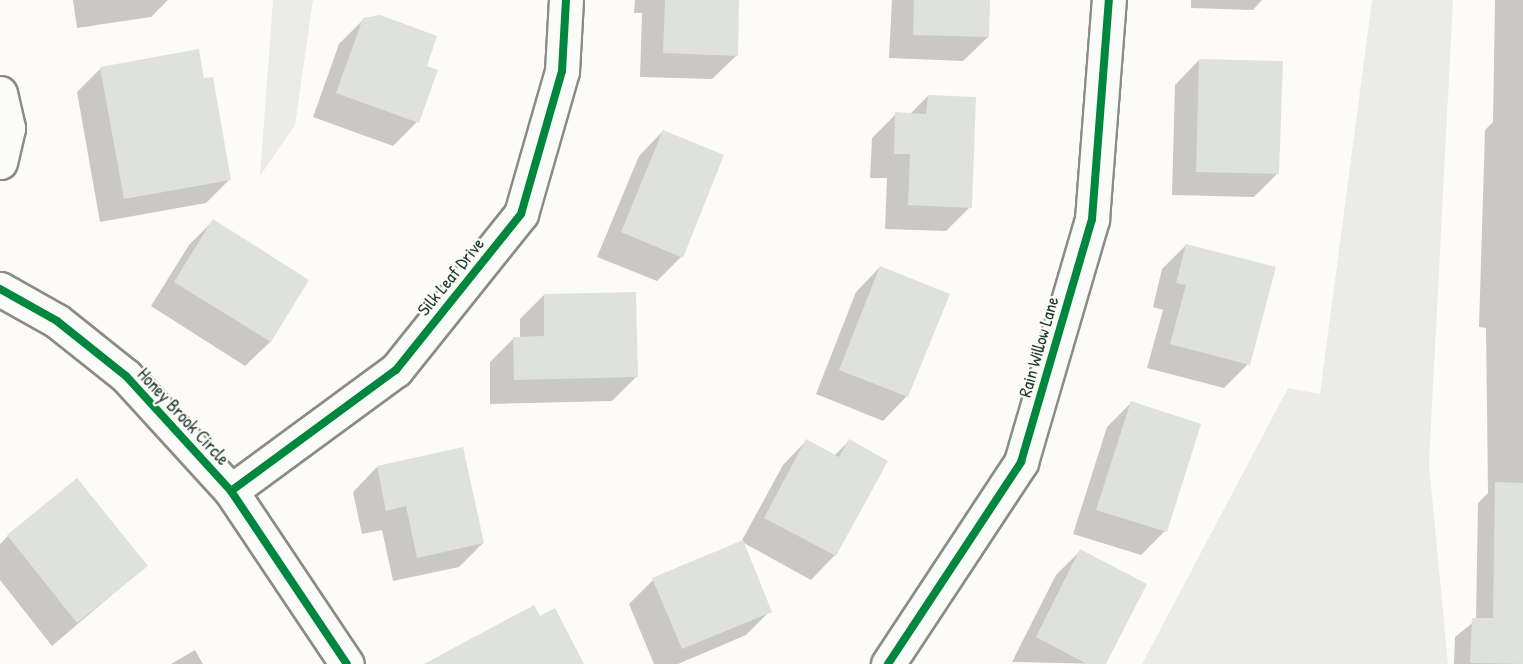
<!DOCTYPE html>
<style>
body{margin:0}
#map{position:relative;width:1523px;height:664px;overflow:hidden;background:#fcfbf8;font-family:"Patrick Hand",sans-serif}
div>[style]{position:absolute}
.green>*{inset:0;background:#ebece8}
.shadow>*{inset:0;background:#0003}
.building>*{inset:0;background:#dfe1de}
.roads{filter:drop-shadow(2px 0 #888d8a) drop-shadow(-2px 0 #888d8a) drop-shadow(0 2px #888d8a) drop-shadow(0 -2px #888d8a)}
.minor>*{height:33px;margin:-16.5px;padding:0 16.5px;transform-origin:16.5px;border-radius:16.5px;background:#fbfbf9}
.cycleway>*{height:8px;margin:-4px;padding:0 4px;transform-origin:4px;border-radius:4px;background:#00873e}
span{translate:-50% -50%;white-space:nowrap;text-align:center;line-height:1.15;-webkit-text-stroke:4.5px #fdfcf7;paint-order:stroke}
.street-label{font-size:18px;color:#1f3d34}
</style>
<div id="map">
<div class="green">
<i style="clip-path:polygon(273px 0,313px 0,295px 125px,260px 176px)"></i>
<i style="clip-path:polygon(1372px 0,1453px 0,1429px 464px,1448px 664px,1142px 664px,1288px 388px,1320px 394px)"></i>
</div>
<div class="shadow">
<i style="clip-path:polygon(73px 0,168px 0,151px 17px,77px 28px)"></i>
<i style="clip-path:polygon(635px 0,738px 0,737px 55px,712px 79px,640px 77px,642px 13px,634px 13px)"></i>
<i style="clip-path:polygon(892px 0,989px 0,988px 37px,963px 61px,889px 58px)"></i>
<i style="clip-path:polygon(1191px 0,1262px 0,1253px 10px,1191px 8px)"></i>
<i style="clip-path:polygon(1495px 0,1523px 0,1523px 664px,1454px 664px,1455px 637px,1476px 620px,1478px 503px,1488px 493px,1486px 328px,1479px 327px,1485px 130px,1493px 122px)"></i>
<i style="clip-path:polygon(363px 20px,425px 67px,417px 122px,393px 146px,313px 117px,339px 44px)"></i>
<i style="clip-path:polygon(1199px 60px,1278px 173px,1254px 197px,1172px 195px,1175px 85px)"></i>
<i style="clip-path:polygon(101px 68px,203px 80px,230px 179px,206px 203px,100px 222px,77px 92px)"></i>
<i style="clip-path:polygon(928px 96px,970px 207px,946px 231px,885px 229px,887px 178px,870px 178px,872px 138px,896px 114px,910px 114px)"></i>
<i style="clip-path:polygon(663px 131px,681px 257px,657px 281px,597px 257px,639px 156px)"></i>
<i style="clip-path:polygon(213px 221px,307px 280px,270px 342px,245px 366px,151px 306px,189px 245px)"></i>
<i style="clip-path:polygon(1186px 245px,1248px 364px,1224px 388px,1147px 368px,1163px 310px,1153px 307px,1162px 269px)"></i>
<i style="clip-path:polygon(880px 267px,907px 396px,883px 421px,816px 394px,856px 292px)"></i>
<i style="clip-path:polygon(544px 295px,636px 377px,612px 401px,490px 404px,490px 362px,514px 338px,520px 338px,520px 319px)"></i>
<i style="clip-path:polygon(1131px 403px,1165px 531px,1141px 555px,1073px 534px,1107px 427px)"></i>
<i style="clip-path:polygon(807px 440px,834px 456px,849px 441px,835px 555px,811px 580px,742px 542px,770px 611px,746px 635px,678px 664px,654px 664px,629px 604px,653px 580px,741px 542px,783px 465px)"></i>
<i style="clip-path:polygon(377px 467px,483px 543px,459px 567px,393px 581px,382px 530px,362px 534px,353px 492px)"></i>
<i style="clip-path:polygon(8px 536px,146px 566px,52px 646px,0 580px,0 544px)"></i>
<i style="clip-path:polygon(1080px 551px,1104px 664px,1012px 662px,1056px 575px)"></i>
<i style="clip-path:polygon(195px 650px,203px 664px,171px 664px)"></i>
</div>
<div class="building">
<i style="clip-path:polygon(665px 0,739px 0,738px 56px,663px 53px)"></i>
<i style="clip-path:polygon(914px 0,990px 0,989px 37px,913px 35px)"></i>
<i style="clip-path:polygon(380px 15px,437px 36px,427px 66px,438px 70px,419px 123px,336px 93px,363px 18px)"></i>
<i style="clip-path:polygon(199px 49px,204px 78px,213px 77px,231px 180px,124px 199px,100px 67px)"></i>
<i style="clip-path:polygon(1199px 59px,1283px 61px,1279px 174px,1196px 172px)"></i>
<i style="clip-path:polygon(928px 95px,976px 97px,972px 208px,908px 205px,910px 154px,894px 154px,895px 112px,926px 114px)"></i>
<i style="clip-path:polygon(663px 130px,724px 155px,683px 258px,621px 232px)"></i>
<i style="clip-path:polygon(213px 219px,309px 280px,271px 342px,174px 282px)"></i>
<i style="clip-path:polygon(1186px 244px,1276px 267px,1250px 365px,1170px 344px,1186px 285px,1176px 283px)"></i>
<i style="clip-path:polygon(880px 266px,950px 294px,908px 397px,839px 370px)"></i>
<i style="clip-path:polygon(636px 292px,638px 377px,514px 380px,513px 337px,544px 336px,544px 294px)"></i>
<i style="clip-path:polygon(1131px 401px,1201px 424px,1167px 532px,1096px 510px)"></i>
<i style="clip-path:polygon(806px 439px,839px 457px,849px 439px,888px 461px,836px 556px,764px 518px)"></i>
<i style="clip-path:polygon(463px 447px,484px 543px,417px 558px,406px 506px,386px 511px,377px 466px)"></i>
<i style="clip-path:polygon(77px 478px,148px 566px,77px 623px,7px 535px)"></i>
<i style="clip-path:polygon(1495px 482px,1523px 483px,1523px 664px,1470px 663px,1472px 618px,1493px 618px)"></i>
<i style="clip-path:polygon(743px 540px,772px 612px,682px 649px,652px 578px)"></i>
<i style="clip-path:polygon(1080px 549px,1147px 584px,1106px 664px,1087px 664px,1036px 637px)"></i>
<i style="clip-path:polygon(534px 605px,540px 616px,555px 608px,584px 664px,424px 664px)"></i>
</div>
<div class="roads">
<div class="minor">
<i style="left:0;top:93px;width:36px;rotate:77deg"></i>
<i style="left:8px;top:128px;width:35px;rotate:103deg"></i>
<i style="left:0;top:289px;width:65px;rotate:29.3deg"></i>
<i style="left:57px;top:321px;width:88px;rotate:38.6deg"></i>
<i style="left:126px;top:376px;width:156px;rotate:47.6deg"></i>
<i style="left:231px;top:491px;width:208px;rotate:56.2deg"></i>
<i style="left:231px;top:491px;width:205px;rotate:-36.3deg"></i>
<i style="left:396px;top:370px;width:200px;rotate:-51.3deg"></i>
<i style="left:521px;top:214px;width:149px;rotate:-74deg"></i>
<i style="left:562px;top:71px;width:71px;rotate:-86.8deg"></i>
<i style="left:888px;top:664px;width:242px;rotate:-56.6deg"></i>
<i style="left:1021px;top:462px;width:253px;rotate:-73.7deg"></i>
<i style="left:1092px;top:219px;width:220px;rotate:-85.6deg"></i>
</div>
</div>
<div class="cycleway">
<i style="left:0;top:289px;width:65px;rotate:29.3deg"></i>
<i style="left:57px;top:321px;width:88px;rotate:38.6deg"></i>
<i style="left:126px;top:376px;width:156px;rotate:47.6deg"></i>
<i style="left:231px;top:491px;width:208px;rotate:56.2deg"></i>
<i style="left:231px;top:491px;width:205px;rotate:-36.3deg"></i>
<i style="left:396px;top:370px;width:200px;rotate:-51.3deg"></i>
<i style="left:521px;top:214px;width:149px;rotate:-74deg"></i>
<i style="left:562px;top:71px;width:71px;rotate:-86.8deg"></i>
<i style="left:888px;top:664px;width:242px;rotate:-56.6deg"></i>
<i style="left:1021px;top:462px;width:253px;rotate:-73.7deg"></i>
<i style="left:1092px;top:219px;width:220px;rotate:-85.6deg"></i>
</div>
<div class="street-label">
<span style="left:451px;top:277px;rotate:-51deg">Silk Leaf Drive</span>
<span style="left:1039px;top:347px;rotate:-74deg">Rain Willow Lane</span>
<span style="left:183px;top:417px;rotate:47deg">Honey Brook Circle</span>
</div>
</div>
